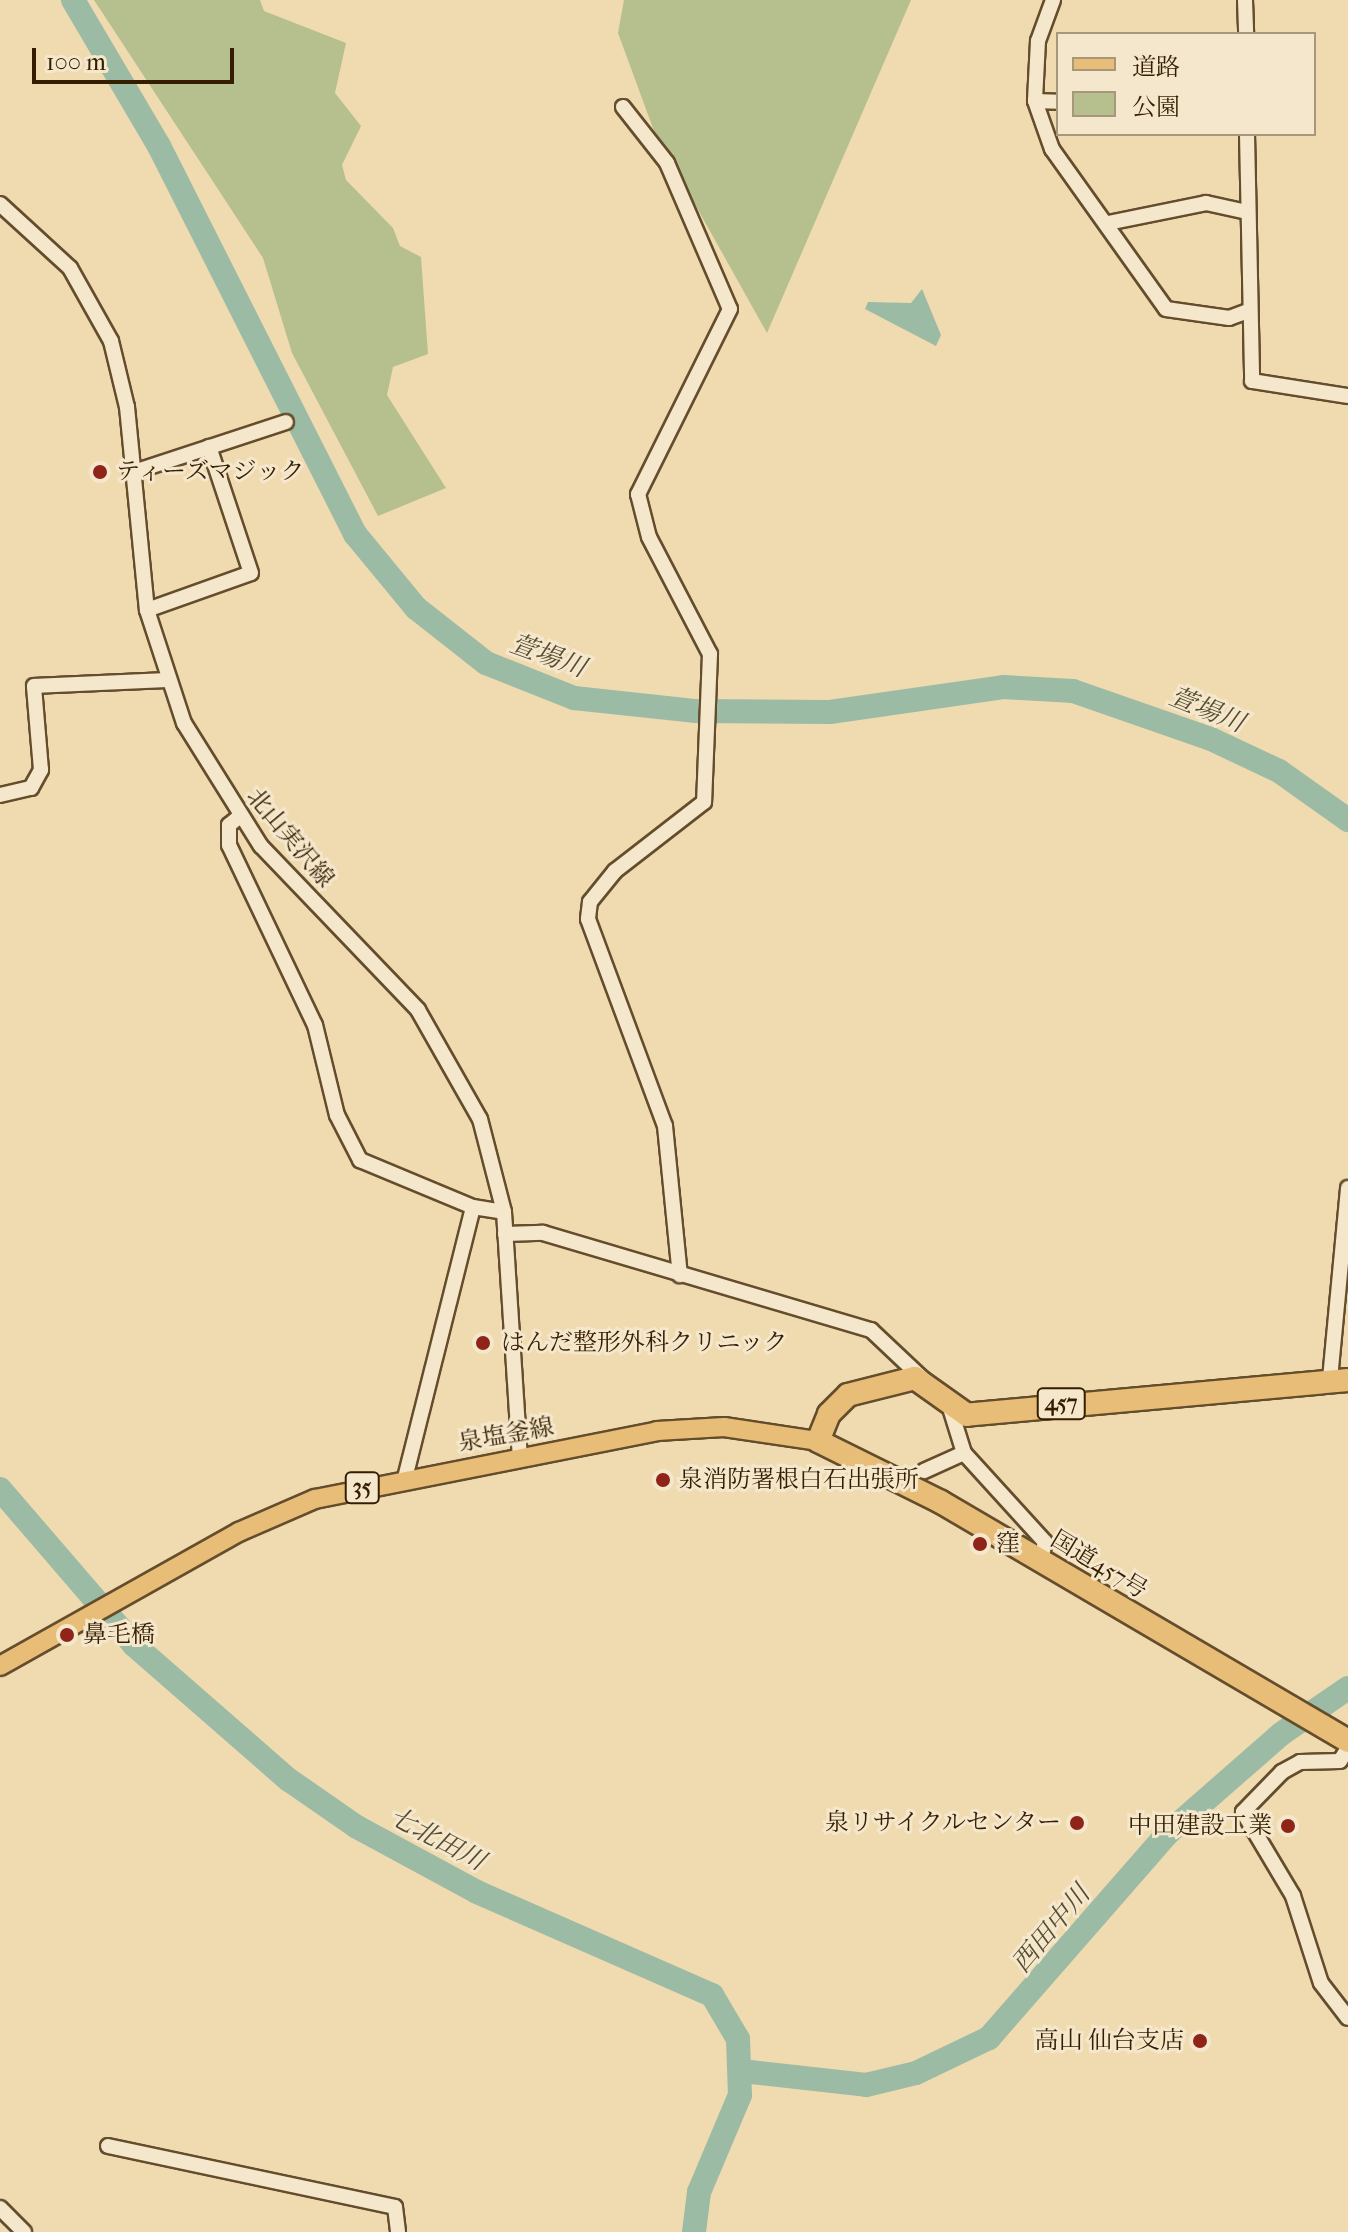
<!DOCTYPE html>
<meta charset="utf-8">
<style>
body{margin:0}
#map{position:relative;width:1348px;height:2232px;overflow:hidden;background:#f0dab0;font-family:"IM FELL French Canon","Noto Serif JP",serif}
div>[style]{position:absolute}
.green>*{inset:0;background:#b6c08e}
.water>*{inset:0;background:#9bbba5}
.river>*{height:24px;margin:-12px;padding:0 12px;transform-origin:12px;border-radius:12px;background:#9bbba5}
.roads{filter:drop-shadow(2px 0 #644d2c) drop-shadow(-2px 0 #644d2c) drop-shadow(0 2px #644d2c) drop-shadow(0 -2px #644d2c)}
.minor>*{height:14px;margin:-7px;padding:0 7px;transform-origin:7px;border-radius:7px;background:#f5e7cc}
.major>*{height:18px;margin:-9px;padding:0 9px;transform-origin:9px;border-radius:9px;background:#e8bd78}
.highway>*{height:22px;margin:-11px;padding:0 11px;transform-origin:11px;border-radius:11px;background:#e8bd78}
.dots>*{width:22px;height:22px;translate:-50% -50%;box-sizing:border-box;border:4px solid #f5e7cc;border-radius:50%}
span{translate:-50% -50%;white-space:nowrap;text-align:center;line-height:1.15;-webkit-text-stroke:6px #f5e7cc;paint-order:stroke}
.shield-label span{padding:2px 6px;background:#f5e7cc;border:2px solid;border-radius:6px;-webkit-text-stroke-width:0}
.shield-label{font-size:22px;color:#351e00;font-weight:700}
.poi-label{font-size:24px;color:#351e00}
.left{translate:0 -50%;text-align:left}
.right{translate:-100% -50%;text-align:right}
.street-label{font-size:24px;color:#351e00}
.water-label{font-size:26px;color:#544d32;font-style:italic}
.legend{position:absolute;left:1056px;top:32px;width:260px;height:104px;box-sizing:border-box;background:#f5e7cc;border:2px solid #a8977a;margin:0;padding:10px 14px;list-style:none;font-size:24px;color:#351e00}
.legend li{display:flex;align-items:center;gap:16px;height:40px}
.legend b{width:40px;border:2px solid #a8977a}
.scale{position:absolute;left:32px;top:48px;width:202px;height:36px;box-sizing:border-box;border:4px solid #351e00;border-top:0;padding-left:10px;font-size:24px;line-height:28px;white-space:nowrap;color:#351e00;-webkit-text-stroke:6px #f5e7cc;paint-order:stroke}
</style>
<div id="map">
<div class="green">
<i style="clip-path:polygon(94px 0,260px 0,264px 11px,346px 43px,335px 93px,361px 126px,342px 165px,346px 180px,393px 228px,400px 246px,421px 257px,428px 354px,393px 367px,387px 395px,446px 488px,378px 516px,292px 353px,263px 258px)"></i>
<i style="clip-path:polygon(624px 0,911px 0,767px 333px,654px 131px,618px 33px)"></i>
</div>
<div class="water">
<i style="clip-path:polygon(922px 289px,941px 335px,936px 346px,865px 309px,868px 302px,911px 303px)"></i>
</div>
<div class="river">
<i style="left:73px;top:0;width:169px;rotate:59.5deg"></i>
<i style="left:159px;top:146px;width:435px;rotate:63.2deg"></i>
<i style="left:355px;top:534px;width:96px;rotate:50.5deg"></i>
<i style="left:416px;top:608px;width:89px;rotate:38.2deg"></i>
<i style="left:486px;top:663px;width:95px;rotate:21.7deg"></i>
<i style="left:574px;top:698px;width:123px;rotate:6.1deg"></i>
<i style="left:696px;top:711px;width:134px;rotate:0.4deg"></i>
<i style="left:830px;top:712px;width:175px;rotate:-8.2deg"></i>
<i style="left:1003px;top:687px;width:70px;rotate:3.3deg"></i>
<i style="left:1073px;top:691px;width:146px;rotate:19.2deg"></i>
<i style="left:1211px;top:739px;width:75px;rotate:25.2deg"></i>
<i style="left:1279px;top:771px;width:85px;rotate:35.4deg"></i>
<i style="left:0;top:1489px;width:206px;rotate:49.3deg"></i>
<i style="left:134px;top:1645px;width:206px;rotate:41.1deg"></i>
<i style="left:289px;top:1780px;width:83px;rotate:34.7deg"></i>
<i style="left:357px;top:1827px;width:136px;rotate:28.4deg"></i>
<i style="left:477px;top:1892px;width:257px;rotate:23.7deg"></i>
<i style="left:712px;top:1995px;width:51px;rotate:59.4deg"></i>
<i style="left:738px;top:2039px;width:56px;rotate:88deg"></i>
<i style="left:740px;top:2095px;width:105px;rotate:112.9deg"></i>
<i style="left:699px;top:2192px;width:40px;rotate:97.1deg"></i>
<i style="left:742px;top:2071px;width:125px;rotate:6.4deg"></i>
<i style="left:866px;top:2085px;width:51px;rotate:-13.5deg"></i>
<i style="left:916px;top:2073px;width:81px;rotate:-25.6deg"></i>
<i style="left:989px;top:2038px;width:272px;rotate:-48.9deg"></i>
<i style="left:1168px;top:1833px;width:150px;rotate:-41.2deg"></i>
<i style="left:1281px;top:1734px;width:81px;rotate:-34.5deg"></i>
</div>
<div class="roads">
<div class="minor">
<i style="left:1053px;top:0;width:44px;rotate:110.1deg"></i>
<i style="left:1038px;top:41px;width:60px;rotate:92.9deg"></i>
<i style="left:1035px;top:101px;width:51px;rotate:70.5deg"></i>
<i style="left:1052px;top:149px;width:196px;rotate:54.5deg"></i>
<i style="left:1166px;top:309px;width:64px;rotate:8.1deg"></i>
<i style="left:1229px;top:318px;width:20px;rotate:-20deg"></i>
<i style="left:1245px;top:0;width:34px;rotate:88deg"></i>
<i style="left:1035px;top:101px;width:23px;rotate:2deg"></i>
<i style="left:623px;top:107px;width:71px;rotate:51.8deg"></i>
<i style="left:667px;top:163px;width:159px;rotate:66.7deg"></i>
<i style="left:730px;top:309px;width:207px;rotate:116.4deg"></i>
<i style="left:638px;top:494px;width:44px;rotate:75.7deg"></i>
<i style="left:649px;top:537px;width:132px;rotate:62.5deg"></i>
<i style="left:710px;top:654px;width:148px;rotate:92.3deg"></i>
<i style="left:704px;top:802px;width:113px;rotate:142.2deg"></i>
<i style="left:615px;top:871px;width:40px;rotate:129deg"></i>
<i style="left:590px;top:902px;width:17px;rotate:97deg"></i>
<i style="left:588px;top:919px;width:221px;rotate:69.6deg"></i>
<i style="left:665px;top:1126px;width:150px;rotate:84.3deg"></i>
<i style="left:1247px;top:134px;width:247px;rotate:88.8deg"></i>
<i style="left:1252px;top:381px;width:97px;rotate:8.9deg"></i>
<i style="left:0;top:204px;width:95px;rotate:42.4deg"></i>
<i style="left:70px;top:268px;width:84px;rotate:60.7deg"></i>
<i style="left:111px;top:341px;width:68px;rotate:76.4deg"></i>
<i style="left:127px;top:407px;width:204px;rotate:84.4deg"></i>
<i style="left:147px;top:610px;width:119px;rotate:71.9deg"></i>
<i style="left:184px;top:723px;width:145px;rotate:58deg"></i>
<i style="left:261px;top:846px;width:227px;rotate:46.2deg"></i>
<i style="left:418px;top:1010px;width:125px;rotate:60.4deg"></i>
<i style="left:480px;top:1119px;width:96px;rotate:75.5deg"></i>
<i style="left:504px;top:1212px;width:246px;rotate:86.3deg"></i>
<i style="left:1108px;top:223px;width:100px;rotate:-11.5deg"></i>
<i style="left:1206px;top:203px;width:42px;rotate:12.4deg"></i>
<i style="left:131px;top:473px;width:163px;rotate:-18.2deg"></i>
<i style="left:147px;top:610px;width:110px;rotate:-19.6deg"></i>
<i style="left:251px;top:573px;width:133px;rotate:-108.4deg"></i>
<i style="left:0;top:795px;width:32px;rotate:-13deg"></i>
<i style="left:31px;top:788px;width:21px;rotate:-61deg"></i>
<i style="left:41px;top:770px;width:84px;rotate:-94.8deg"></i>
<i style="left:34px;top:686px;width:132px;rotate:-2.6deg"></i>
<i style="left:239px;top:817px;width:13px;rotate:141deg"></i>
<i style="left:229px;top:825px;width:20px;rotate:90deg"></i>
<i style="left:229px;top:845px;width:199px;rotate:64.5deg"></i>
<i style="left:315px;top:1025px;width:93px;rotate:76.3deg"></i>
<i style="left:337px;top:1115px;width:51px;rotate:62.9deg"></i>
<i style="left:360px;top:1160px;width:122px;rotate:22.6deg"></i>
<i style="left:473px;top:1207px;width:31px;rotate:9deg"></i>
<i style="left:505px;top:1234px;width:38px;rotate:-2deg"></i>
<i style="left:543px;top:1233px;width:342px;rotate:16.5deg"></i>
<i style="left:871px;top:1330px;width:73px;rotate:43.3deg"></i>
<i style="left:1330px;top:1379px;width:192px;rotate:-84.6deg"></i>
<i style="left:950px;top:1408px;width:47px;rotate:72.7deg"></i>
<i style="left:964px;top:1453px;width:120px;rotate:47.7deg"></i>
<i style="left:1045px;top:1542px;width:18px;rotate:103deg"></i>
<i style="left:924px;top:1471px;width:44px;rotate:-24.2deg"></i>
<i style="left:405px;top:1478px;width:279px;rotate:-75.9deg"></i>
<i style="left:1348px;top:1748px;width:15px;rotate:122deg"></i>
<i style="left:1340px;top:1761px;width:40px;rotate:178.6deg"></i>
<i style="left:1300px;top:1762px;width:21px;rotate:151deg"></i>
<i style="left:1282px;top:1772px;width:56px;rotate:134.3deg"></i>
<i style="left:1243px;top:1812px;width:98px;rotate:59.2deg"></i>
<i style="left:1293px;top:1896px;width:91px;rotate:72.2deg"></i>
<i style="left:1321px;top:1983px;width:44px;rotate:52.4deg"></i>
<i style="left:108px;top:2146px;width:293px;rotate:12deg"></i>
<i style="left:395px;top:2207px;width:25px;rotate:83deg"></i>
<i style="left:0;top:2208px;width:34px;rotate:45deg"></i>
</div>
<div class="major">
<i style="left:0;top:1666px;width:274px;rotate:-29.3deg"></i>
<i style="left:239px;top:1532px;width:83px;rotate:-23.5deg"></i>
<i style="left:315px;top:1499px;width:349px;rotate:-11.2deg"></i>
<i style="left:657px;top:1431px;width:67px;rotate:-3.4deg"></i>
<i style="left:724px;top:1427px;width:95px;rotate:8.5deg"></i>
</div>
<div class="highway">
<i style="left:1348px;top:1380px;width:383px;rotate:174.8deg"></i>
<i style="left:967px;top:1415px;width:64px;rotate:-144.6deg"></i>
<i style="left:915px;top:1378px;width:69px;rotate:165.8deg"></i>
<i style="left:848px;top:1395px;width:27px;rotate:135deg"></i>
<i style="left:829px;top:1414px;width:29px;rotate:112deg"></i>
<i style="left:818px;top:1441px;width:137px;rotate:26.4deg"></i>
<i style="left:941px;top:1502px;width:472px;rotate:30.4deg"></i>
</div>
</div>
<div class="dots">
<i style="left:100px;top:472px;background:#8f2418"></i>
<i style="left:483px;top:1343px;background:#8f2418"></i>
<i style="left:663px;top:1480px;background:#8f2418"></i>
<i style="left:980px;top:1544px;background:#8f2418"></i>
<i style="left:67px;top:1635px;background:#8f2418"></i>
<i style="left:1077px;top:1823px;background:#8f2418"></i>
<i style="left:1288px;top:1826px;background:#8f2418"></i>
<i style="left:1200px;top:2041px;background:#8f2418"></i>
</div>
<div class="shield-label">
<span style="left:1061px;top:1404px">457</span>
<span style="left:362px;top:1488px">35</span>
</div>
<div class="poi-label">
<span class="left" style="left:116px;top:472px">ティーズマジック</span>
<span class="left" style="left:501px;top:1343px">はんだ整形外科クリニック</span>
<span class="left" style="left:679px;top:1480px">泉消防署根白石出張所</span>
<span class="left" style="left:996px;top:1544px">窪</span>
<span class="left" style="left:83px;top:1635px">鼻毛橋</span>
<span class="right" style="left:1061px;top:1823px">泉リサイクルセンター</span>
<span class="right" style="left:1272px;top:1826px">中田建設工業</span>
<span class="right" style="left:1184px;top:2041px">高山 仙台支店</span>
</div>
<div class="street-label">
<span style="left:290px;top:838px;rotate:50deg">北山実沢線</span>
<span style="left:506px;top:1435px;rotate:-10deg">泉塩釜線</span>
<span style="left:1099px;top:1565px;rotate:31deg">国道457号</span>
</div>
<div class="water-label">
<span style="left:548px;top:656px;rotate:20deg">萱場川</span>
<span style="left:1207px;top:710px;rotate:22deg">萱場川</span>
<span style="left:437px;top:1839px;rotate:28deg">七北田川</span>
<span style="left:1051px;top:1929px;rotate:-50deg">西田中川</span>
</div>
<ul class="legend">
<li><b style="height:10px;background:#e8bd78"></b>道路</li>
<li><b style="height:22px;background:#b6c08e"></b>公園</li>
</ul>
<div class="scale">100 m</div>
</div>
